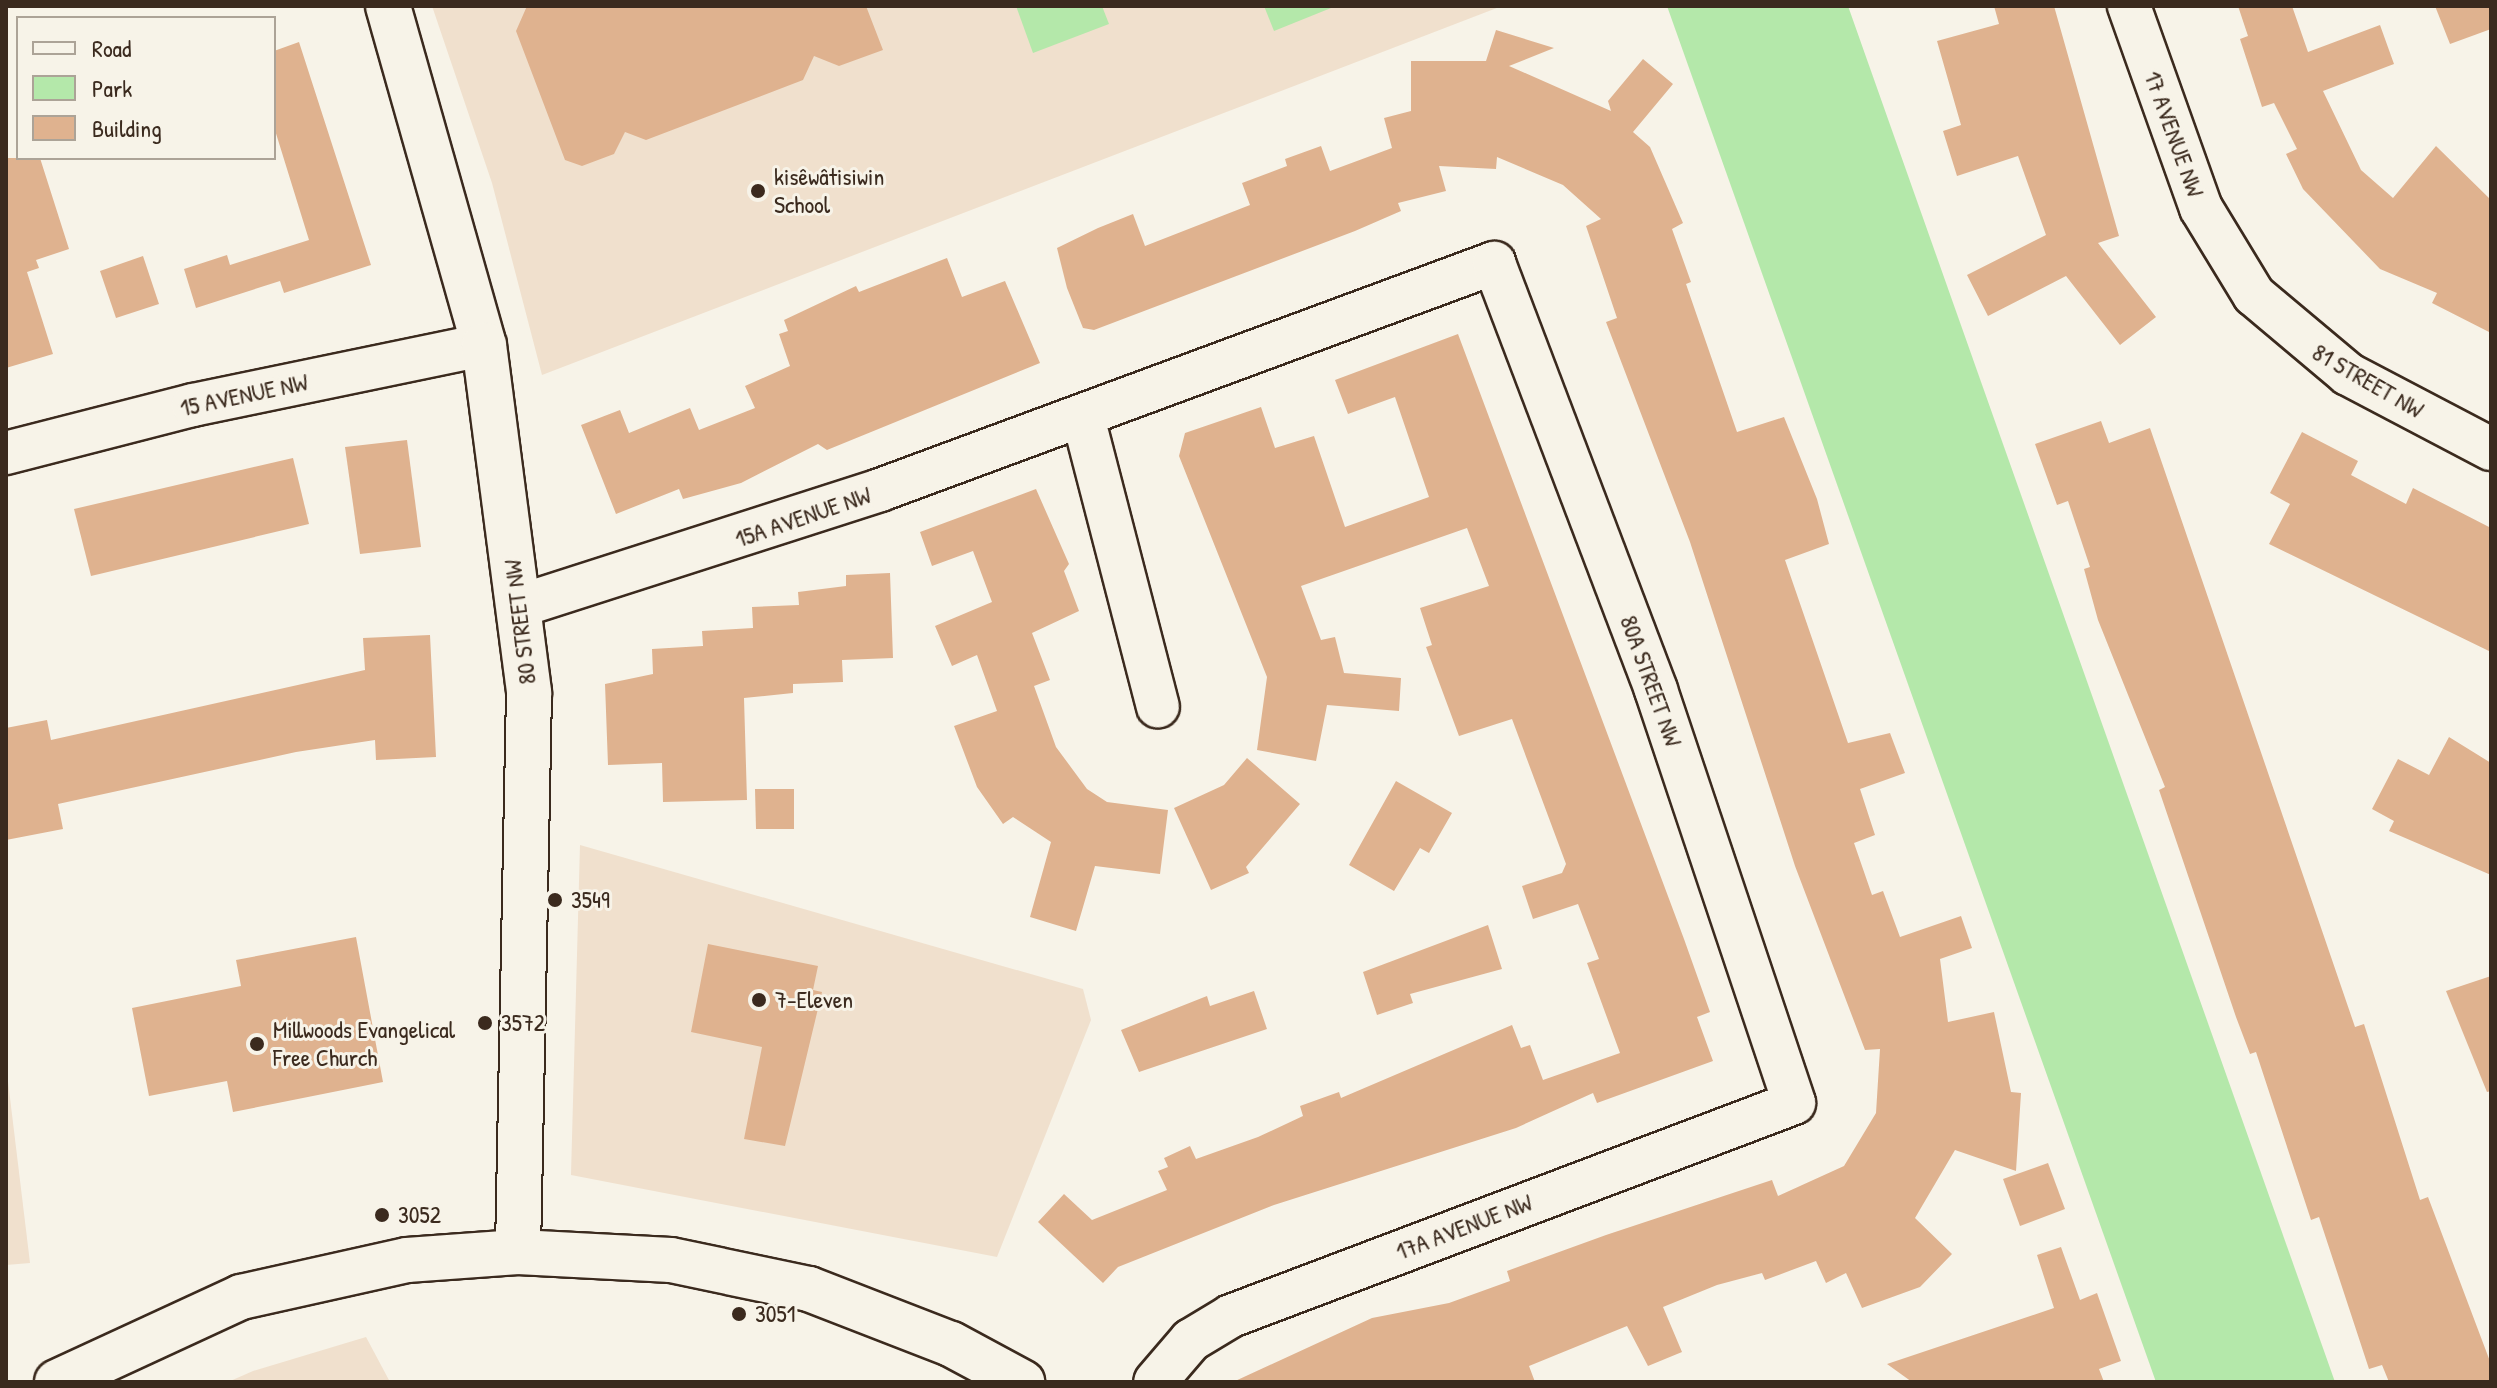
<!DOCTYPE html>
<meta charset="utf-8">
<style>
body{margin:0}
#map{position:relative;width:2497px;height:1388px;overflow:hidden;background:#f7f3e8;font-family:"Patrick Hand",sans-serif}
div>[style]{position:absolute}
.built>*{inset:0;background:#f0e0cd}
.green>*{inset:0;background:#b4e8aa}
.building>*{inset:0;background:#dfb28f}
.roads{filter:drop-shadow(2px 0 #3b2a1e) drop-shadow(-2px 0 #3b2a1e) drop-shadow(0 2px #3b2a1e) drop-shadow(0 -2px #3b2a1e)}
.street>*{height:42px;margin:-21px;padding:0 21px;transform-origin:21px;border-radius:21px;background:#f7f3e8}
.secondary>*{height:44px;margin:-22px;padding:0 22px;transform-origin:22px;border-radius:22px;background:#f7f3e8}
.dots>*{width:22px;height:22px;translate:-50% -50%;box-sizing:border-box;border:4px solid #f7f3e8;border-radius:50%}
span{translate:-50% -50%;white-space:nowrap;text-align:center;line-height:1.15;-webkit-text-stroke:6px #f7f3e8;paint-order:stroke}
.street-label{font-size:24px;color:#3b2a1e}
.poi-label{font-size:24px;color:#3b2a1e}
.left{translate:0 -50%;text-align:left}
.frame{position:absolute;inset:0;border:8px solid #3b2a1e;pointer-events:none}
.legend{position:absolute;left:16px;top:16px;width:260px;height:144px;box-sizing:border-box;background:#f7f3e8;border:2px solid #aca397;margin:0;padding:10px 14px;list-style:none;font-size:24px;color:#3b2a1e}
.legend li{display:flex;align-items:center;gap:16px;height:40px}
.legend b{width:40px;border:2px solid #aca397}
</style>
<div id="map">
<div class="built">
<i style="clip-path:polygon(432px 6px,1502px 6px,542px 375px,492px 183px)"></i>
<i style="clip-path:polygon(580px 845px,1083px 989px,1091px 1020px,997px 1257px,571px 1175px)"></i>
<i style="clip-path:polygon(6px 1065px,30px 1263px,6px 1265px)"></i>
<i style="clip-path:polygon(366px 1337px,390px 1382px,228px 1382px,253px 1371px)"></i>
</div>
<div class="green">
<i style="clip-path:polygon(1016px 6px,1102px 6px,1109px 24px,1033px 53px)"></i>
<i style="clip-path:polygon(1264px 6px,1336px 6px,1274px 31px)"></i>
<i style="clip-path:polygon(1667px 6px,1848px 6px,2335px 1382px,2156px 1382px)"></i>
</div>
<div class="building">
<i style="clip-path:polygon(527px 6px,866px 6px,883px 50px,839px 66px,814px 56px,803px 80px,646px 140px,625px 132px,614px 154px,582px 166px,565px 160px,516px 31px)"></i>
<i style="clip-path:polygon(1994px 6px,2054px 6px,2119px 236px,2098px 243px,2156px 317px,2120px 345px,2066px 276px,1988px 316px,1967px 275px,2046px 235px,2018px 156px,1957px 176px,1943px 131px,1961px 125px,1937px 41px,1999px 24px)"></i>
<i style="clip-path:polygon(2238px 6px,2292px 6px,2308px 52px,2380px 25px,2394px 64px,2323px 91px,2361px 170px,2393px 198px,2436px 146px,2491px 200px,2491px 333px,2432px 303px,2437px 293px,2380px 269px,2303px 189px,2286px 154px,2297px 149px,2274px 103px,2262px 107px,2240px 39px,2248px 36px)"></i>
<i style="clip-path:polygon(2435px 6px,2491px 6px,2491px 29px,2450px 44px)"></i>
<i style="clip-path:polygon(1496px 30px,1554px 48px,1509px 66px,1611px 111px,1608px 101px,1643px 59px,1673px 84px,1633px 132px,1650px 147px,1683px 223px,1672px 229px,1691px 282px,1686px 284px,1737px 432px,1784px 417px,1817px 499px,1829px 544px,1785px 560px,1848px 743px,1890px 733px,1905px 773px,1860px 789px,1875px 835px,1854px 843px,1872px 895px,1883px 891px,1900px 937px,1961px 916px,1972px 948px,1940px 959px,1948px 1022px,1994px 1012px,2011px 1092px,2021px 1093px,2016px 1171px,1955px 1150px,1915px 1218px,1952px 1254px,1920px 1287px,1862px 1308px,1846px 1273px,1826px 1283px,1816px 1261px,1765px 1280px,1762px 1273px,1717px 1285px,1663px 1307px,1682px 1352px,1648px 1366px,1627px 1326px,1529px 1366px,1535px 1382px,1233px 1382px,1372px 1318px,1449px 1303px,1510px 1281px,1507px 1271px,1606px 1235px,1772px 1180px,1778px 1196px,1844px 1166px,1876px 1113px,1880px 1049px,1865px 1050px,1795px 866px,1690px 542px,1606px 322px,1617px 318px,1586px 226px,1601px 219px,1563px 185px,1497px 157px,1496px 169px,1439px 166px,1446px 191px,1398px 203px,1401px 211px,1355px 231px,1094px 330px,1083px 328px,1067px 288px,1057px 248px,1098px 228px,1133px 214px,1145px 246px,1250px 205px,1242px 183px,1287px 166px,1285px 159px,1321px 146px,1330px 171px,1392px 148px,1384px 118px,1411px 111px,1411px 61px,1486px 61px)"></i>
<i style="clip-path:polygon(299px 42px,371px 265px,284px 293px,280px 281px,196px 308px,184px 269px,227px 255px,230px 265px,309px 240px,274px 127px,274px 51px)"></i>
<i style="clip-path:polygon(6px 158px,40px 158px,69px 249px,36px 260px,39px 268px,27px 272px,53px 354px,6px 368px)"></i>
<i style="clip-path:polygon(143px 256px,159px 304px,116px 318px,100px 271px)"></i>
<i style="clip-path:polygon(947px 258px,962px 297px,1005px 281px,1040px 363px,827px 450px,818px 444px,741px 483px,683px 499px,679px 489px,616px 514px,581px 425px,620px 410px,629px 433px,690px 408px,699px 430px,755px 408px,745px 386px,790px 366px,779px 334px,788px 331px,784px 320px,856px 286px,859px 292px)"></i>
<i style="clip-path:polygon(1458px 334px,1684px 939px,1710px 1012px,1697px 1017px,1713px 1061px,1597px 1103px,1593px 1093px,1516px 1128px,1274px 1205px,1118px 1267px,1103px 1283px,1038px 1222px,1064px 1194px,1092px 1220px,1167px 1190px,1158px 1171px,1168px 1167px,1164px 1158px,1190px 1146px,1196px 1159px,1258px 1137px,1303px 1116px,1300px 1106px,1339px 1092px,1341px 1098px,1512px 1025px,1521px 1048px,1530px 1045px,1543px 1080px,1620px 1053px,1587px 963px,1599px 959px,1578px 904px,1533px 919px,1522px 886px,1562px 873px,1566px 864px,1512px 719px,1459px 736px,1426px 647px,1432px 645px,1420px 608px,1489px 586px,1467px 528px,1301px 586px,1321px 640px,1335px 637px,1344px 673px,1401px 678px,1399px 711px,1327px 705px,1316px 761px,1257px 750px,1267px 677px,1179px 456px,1185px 433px,1261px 407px,1275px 448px,1314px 436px,1345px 527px,1429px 497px,1395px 397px,1348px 414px,1335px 380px)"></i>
<i style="clip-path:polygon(2101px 421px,2109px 443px,2150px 428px,2355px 1027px,2364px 1024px,2420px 1200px,2428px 1197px,2491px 1364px,2491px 1382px,2389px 1382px,2382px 1365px,2369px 1369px,2319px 1217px,2311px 1220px,2256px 1052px,2250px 1054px,2236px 1017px,2159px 790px,2165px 787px,2098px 620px,2084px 569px,2090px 567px,2068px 501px,2057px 505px,2035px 444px)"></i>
<i style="clip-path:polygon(2302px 432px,2358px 461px,2351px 475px,2406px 504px,2413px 488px,2491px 528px,2491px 652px,2269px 544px,2290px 504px,2270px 493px)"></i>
<i style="clip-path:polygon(407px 440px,421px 547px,360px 554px,345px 447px)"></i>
<i style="clip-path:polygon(293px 458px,309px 524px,91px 576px,74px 509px)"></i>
<i style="clip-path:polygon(1036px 489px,1069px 564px,1064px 571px,1079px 611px,1032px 633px,1050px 680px,1034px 686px,1056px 747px,1087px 789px,1107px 802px,1168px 810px,1160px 874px,1095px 866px,1076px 931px,1030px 917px,1051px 842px,1013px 817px,1003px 824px,977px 787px,954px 726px,997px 711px,977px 655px,952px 666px,935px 626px,992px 602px,973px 551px,932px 566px,920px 532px)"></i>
<i style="clip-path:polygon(890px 573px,893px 658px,842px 660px,843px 682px,793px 684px,793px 693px,744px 698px,747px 800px,663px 802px,662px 763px,608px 765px,605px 684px,653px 674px,652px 649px,703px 646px,702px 631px,753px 628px,752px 607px,799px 605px,798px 592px,846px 586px,846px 575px)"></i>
<i style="clip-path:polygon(430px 635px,436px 757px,376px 760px,375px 740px,296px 752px,58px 804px,63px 829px,6px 840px,6px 728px,47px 720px,51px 740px,365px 670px,363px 638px)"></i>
<i style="clip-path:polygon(2449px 737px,2491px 763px,2491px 875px,2389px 831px,2394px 821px,2372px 809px,2398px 759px,2429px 775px)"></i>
<i style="clip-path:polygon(1247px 758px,1300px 804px,1246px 867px,1249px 873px,1211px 890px,1174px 808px,1224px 785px)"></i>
<i style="clip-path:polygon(1396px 781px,1452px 813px,1429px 853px,1420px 848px,1394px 891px,1349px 865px)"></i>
<i style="clip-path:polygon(755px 789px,794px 789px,794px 829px,756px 829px)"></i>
<i style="clip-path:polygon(1488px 925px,1502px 969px,1410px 994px,1413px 1003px,1377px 1015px,1363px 972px)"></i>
<i style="clip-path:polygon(356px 937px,383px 1082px,233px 1112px,227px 1081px,149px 1096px,132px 1008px,241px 986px,236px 960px)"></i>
<i style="clip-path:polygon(708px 944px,818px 966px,813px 990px,822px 992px,785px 1146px,744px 1139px,762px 1047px,691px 1032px)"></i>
<i style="clip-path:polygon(2491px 976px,2491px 1091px,2487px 1092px,2446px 991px)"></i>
<i style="clip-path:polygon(1254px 991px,1267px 1029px,1139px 1072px,1121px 1030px,1207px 996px,1210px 1006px)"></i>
<i style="clip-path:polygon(2048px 1163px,2065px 1209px,2020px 1226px,2003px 1179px)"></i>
<i style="clip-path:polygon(2061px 1247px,2080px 1300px,2097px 1293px,2121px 1361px,2099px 1369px,2104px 1382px,1912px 1382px,1887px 1364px,2054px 1308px,2037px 1255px)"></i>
</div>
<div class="roads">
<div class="street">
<i style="left:2129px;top:6px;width:214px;rotate:70.4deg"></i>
<i style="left:2201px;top:208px;width:102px;rotate:58.7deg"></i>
<i style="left:2254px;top:295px;width:123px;rotate:40deg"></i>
<i style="left:2348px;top:374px;width:161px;rotate:27.7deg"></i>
<i style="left:1083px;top:417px;width:299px;rotate:75.5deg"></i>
<i style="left:6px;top:453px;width:193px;rotate:-14.4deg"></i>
<i style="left:193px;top:405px;width:297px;rotate:-11.7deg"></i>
<i style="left:519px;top:606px;width:379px;rotate:-17.8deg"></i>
<i style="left:880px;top:490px;width:655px;rotate:-20.29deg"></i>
<i style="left:1494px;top:263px;width:457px;rotate:69.2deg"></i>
<i style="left:1656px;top:690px;width:435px;rotate:71.5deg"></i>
<i style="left:1794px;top:1103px;width:602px;rotate:159.28deg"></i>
<i style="left:1231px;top:1316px;width:47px;rotate:149deg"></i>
<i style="left:1191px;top:1340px;width:55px;rotate:130.6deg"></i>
</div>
<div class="secondary">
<i style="left:388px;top:6px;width:352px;rotate:74.2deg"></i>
<i style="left:484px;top:345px;width:351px;rotate:82.6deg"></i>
<i style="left:529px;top:693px;width:559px;rotate:91.13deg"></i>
<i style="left:57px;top:1382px;width:203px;rotate:-24.8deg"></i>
<i style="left:241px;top:1297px;width:170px;rotate:-12.6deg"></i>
<i style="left:407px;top:1260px;width:111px;rotate:-4.1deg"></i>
<i style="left:518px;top:1252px;width:153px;rotate:3deg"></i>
<i style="left:671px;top:1260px;width:141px;rotate:11.9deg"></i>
<i style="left:809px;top:1289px;width:152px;rotate:21.2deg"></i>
<i style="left:951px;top:1344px;width:81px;rotate:28.2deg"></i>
</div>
</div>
<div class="dots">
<i style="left:758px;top:191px;background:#3b2a1e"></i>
<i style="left:555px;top:900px;background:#3b2a1e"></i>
<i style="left:759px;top:1000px;background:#3b2a1e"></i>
<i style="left:485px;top:1023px;background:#3b2a1e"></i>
<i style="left:257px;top:1044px;background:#3b2a1e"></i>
<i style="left:382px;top:1215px;background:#3b2a1e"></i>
<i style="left:739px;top:1314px;background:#3b2a1e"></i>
</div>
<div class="street-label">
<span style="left:2174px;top:134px;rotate:70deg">17 AVENUE NW</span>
<span style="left:2368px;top:381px;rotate:30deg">81 STREET NW</span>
<span style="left:244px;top:395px;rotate:-12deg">15 AVENUE NW</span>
<span style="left:803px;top:517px;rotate:-19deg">15A AVENUE NW</span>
<span style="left:520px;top:622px;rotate:-97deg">80 STREET NW</span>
<span style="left:1651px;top:681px;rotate:70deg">80A STREET NW</span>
<span style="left:1464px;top:1227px;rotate:-21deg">17A AVENUE NW</span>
</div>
<div class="poi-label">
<span class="left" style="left:774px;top:191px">kisêwâtisiwin<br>School</span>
<span class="left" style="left:571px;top:900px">3549</span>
<span class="left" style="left:775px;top:1000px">7-Eleven</span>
<span class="left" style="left:501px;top:1023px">3572</span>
<span class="left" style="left:273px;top:1044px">Millwoods Evangelical<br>Free Church</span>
<span class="left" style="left:398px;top:1215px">3052</span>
<span class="left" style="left:755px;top:1314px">3051</span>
</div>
<div class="frame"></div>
<ul class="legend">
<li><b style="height:10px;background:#f7f3e8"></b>Road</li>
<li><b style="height:22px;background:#b4e8aa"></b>Park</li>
<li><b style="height:22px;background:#dfb28f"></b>Building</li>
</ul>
</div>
